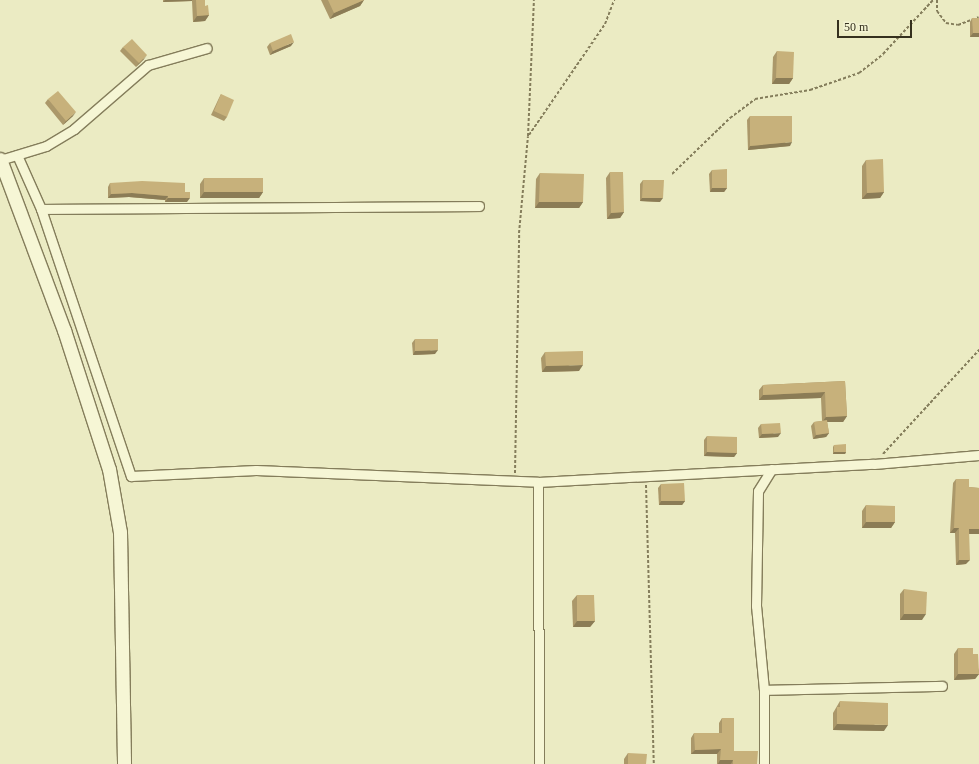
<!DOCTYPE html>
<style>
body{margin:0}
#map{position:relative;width:979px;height:764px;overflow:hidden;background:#ebebc3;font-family:Georgia,serif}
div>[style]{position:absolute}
.path>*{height:2px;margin-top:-1px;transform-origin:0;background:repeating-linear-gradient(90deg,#847d5b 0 3px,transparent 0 5px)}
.roads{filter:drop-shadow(1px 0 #847d5b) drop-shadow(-1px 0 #847d5b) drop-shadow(0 1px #847d5b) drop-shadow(0 -1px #847d5b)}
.street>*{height:9px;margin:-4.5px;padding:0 4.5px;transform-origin:4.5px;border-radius:4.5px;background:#f6f6d5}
.secondary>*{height:13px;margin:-6.5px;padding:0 6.5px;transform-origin:6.5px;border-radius:6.5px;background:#f6f6d5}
.wall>*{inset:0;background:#ab986a}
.shaded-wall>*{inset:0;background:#8b7c56}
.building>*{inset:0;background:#c7b17b}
span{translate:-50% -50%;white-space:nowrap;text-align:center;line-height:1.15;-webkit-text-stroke:4px #f3f3d2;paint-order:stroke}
.scale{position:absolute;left:837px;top:20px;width:75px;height:18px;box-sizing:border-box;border:2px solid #35301e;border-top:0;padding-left:5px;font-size:12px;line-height:14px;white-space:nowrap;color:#35301e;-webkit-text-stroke:3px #f3f3d2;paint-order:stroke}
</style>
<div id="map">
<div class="path">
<i style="left:937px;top:0;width:11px;rotate:90deg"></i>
<i style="left:937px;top:11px;width:15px;rotate:53deg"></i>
<i style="left:946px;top:23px;width:12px;rotate:9deg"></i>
<i style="left:958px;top:25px;width:22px;rotate:-21deg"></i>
<i style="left:529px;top:135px;width:135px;rotate:-55.6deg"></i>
<i style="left:605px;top:24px;width:26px;rotate:-69deg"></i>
<i style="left:672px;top:174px;width:81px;rotate:-44deg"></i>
<i style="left:730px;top:118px;width:31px;rotate:-37deg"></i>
<i style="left:755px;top:99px;width:56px;rotate:-9.3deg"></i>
<i style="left:810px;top:90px;width:52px;rotate:-19.1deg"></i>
<i style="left:859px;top:73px;width:31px;rotate:-38deg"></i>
<i style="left:883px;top:54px;width:74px;rotate:-47.2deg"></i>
<i style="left:883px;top:454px;width:142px;rotate:-47.3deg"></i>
<i style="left:515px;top:473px;width:240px;rotate:-89deg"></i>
<i style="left:519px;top:233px;width:97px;rotate:-84.7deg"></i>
<i style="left:528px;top:136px;width:136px;rotate:-87.5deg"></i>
<i style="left:646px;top:485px;width:279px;rotate:88.4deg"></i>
</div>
<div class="roads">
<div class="street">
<i style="left:17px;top:155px;width:59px;rotate:66deg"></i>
<i style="left:41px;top:209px;width:282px;rotate:71.4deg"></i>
<i style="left:131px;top:476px;width:125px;rotate:-2.7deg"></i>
<i style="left:256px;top:470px;width:282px;rotate:2.4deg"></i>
<i style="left:538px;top:482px;width:336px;rotate:-3.1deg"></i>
<i style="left:874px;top:464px;width:105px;rotate:-4.9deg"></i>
<i style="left:0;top:160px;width:48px;rotate:-16.9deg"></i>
<i style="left:46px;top:146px;width:33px;rotate:-31deg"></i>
<i style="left:74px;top:129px;width:98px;rotate:-40.9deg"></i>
<i style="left:148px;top:65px;width:61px;rotate:-16.1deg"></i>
<i style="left:41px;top:209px;width:438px;rotate:-0.4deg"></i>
<i style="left:538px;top:482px;width:282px;rotate:89.8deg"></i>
<i style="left:764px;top:690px;width:178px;rotate:-1.3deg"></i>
<i style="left:764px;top:764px;width:74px;rotate:-90deg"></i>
<i style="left:764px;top:690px;width:84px;rotate:-95.4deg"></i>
<i style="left:756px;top:606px;width:115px;rotate:-89deg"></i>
<i style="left:758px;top:491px;width:26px;rotate:-58deg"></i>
</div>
<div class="secondary">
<i style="left:0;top:159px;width:183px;rotate:69.5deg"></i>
<i style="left:64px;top:330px;width:146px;rotate:72.1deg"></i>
<i style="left:109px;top:469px;width:64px;rotate:80.1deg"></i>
<i style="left:120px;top:532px;width:232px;rotate:89deg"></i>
</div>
</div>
<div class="wall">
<i style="clip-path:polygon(163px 0,205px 0,205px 6px,209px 15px,205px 21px,193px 22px,192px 1px,163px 2px)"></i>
<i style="clip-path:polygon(321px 0,364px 0,360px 6px,330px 19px)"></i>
<i style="clip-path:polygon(972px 18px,979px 37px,970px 37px,970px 22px)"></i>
<i style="clip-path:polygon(270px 43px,291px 46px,270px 55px,267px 47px)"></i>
<i style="clip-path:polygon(123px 47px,144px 59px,136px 67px,120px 51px)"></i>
<i style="clip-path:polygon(777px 51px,793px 78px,789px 84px,772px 84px,773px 57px)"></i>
<i style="clip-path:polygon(221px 94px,227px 117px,224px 121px,211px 115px,219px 98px)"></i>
<i style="clip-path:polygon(48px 99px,73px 116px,63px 125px,45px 103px)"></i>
<i style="clip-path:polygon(750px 116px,790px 146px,748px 150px,747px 120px)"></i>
<i style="clip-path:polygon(866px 160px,884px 192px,880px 198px,862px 199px,862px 166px)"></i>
<i style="clip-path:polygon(712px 170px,727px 188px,724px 192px,710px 192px,709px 174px)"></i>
<i style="clip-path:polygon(610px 172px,624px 212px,620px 218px,607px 219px,606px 178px)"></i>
<i style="clip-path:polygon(540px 173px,583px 202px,579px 208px,535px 208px,536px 179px)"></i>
<i style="clip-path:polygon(204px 178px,263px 192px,259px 198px,200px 198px,200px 184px)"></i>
<i style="clip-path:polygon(643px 180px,660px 202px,640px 201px,640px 184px)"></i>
<i style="clip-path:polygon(110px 183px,185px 192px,187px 202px,165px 202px,165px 200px,129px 197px,108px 198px,108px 187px)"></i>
<i style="clip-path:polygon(415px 339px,435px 354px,413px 355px,412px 343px)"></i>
<i style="clip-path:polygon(545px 352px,579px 371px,542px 372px,541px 358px)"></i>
<i style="clip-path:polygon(845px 381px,847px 416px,843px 422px,827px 422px,829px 433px,826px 437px,813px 439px,811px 426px,814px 422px,822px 421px,821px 398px,759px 400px,759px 390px,763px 385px)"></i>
<i style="clip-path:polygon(761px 424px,778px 437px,759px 438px,758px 428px)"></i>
<i style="clip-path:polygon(707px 436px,737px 453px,734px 457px,704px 456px,704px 440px)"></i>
<i style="clip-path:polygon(834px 445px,846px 452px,845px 454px,833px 454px,833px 447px)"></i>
<i style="clip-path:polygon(956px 479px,969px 487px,979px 488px,979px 534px,969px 534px,966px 564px,956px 565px,955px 533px,950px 533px,953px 483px)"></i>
<i style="clip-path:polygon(661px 484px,685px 501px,682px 505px,659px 505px,658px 488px)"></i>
<i style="clip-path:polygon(866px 505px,895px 522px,891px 528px,862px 528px,862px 511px)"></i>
<i style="clip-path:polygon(904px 589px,922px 620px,900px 620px,900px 594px)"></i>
<i style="clip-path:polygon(577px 595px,595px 621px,590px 627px,573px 627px,572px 601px)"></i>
<i style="clip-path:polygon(958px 648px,973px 654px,979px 671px,979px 674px,975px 679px,954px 680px,954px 654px)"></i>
<i style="clip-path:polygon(840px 701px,884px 731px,833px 730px,833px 713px)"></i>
<i style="clip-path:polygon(722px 718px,734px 751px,757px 764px,717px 764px,717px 754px,691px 754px,691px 738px,694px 733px,719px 733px,719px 723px)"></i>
<i style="clip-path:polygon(628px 753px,646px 764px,624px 764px,624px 759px)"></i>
</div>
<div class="shaded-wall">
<i style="clip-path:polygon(165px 0,192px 0,192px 1px,163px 2px)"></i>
<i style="clip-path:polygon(364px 0,360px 6px,330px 19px,334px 13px)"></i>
<i style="clip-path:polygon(209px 15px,205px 21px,193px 22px,197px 16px)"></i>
<i style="clip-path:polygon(973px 33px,979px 33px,979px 37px,970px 37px)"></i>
<i style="clip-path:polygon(294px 42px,291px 46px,270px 55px,273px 51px)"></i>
<i style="clip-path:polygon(147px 55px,144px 59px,136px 67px,139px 63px)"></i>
<i style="clip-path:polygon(776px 78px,793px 78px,789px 84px,772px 84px)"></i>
<i style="clip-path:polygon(76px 112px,73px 116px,63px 125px,66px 121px)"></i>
<i style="clip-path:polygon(792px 142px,790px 146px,748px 150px,750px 146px)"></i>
<i style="clip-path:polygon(712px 188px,727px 188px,724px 192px,710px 192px)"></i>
<i style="clip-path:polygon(204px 192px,263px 192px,259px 198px,200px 198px)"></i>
<i style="clip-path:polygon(884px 192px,880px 198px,862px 199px,867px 193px)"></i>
<i style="clip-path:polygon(132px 193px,168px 196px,165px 200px,129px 197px,108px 198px,111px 194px)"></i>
<i style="clip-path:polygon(168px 198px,190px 198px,187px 202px,165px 202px)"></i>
<i style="clip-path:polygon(642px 198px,663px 198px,660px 202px,640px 201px)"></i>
<i style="clip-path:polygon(539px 202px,583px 202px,579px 208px,535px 208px)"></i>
<i style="clip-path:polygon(624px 212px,620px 218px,607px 219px,611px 213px)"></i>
<i style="clip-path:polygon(438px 350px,435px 354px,413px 355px,415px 351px)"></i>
<i style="clip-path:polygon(583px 365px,579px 371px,542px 372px,546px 366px)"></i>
<i style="clip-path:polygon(825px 392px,821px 398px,759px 400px,763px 395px)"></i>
<i style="clip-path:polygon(847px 416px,843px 422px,822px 422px,826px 417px)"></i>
<i style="clip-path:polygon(781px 433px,778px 437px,759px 438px,762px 434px)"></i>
<i style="clip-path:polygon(829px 433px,826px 437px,813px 439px,816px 435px)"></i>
<i style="clip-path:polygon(707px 452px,737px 453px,734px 457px,704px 456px)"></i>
<i style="clip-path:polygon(834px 452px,846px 452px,845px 454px,833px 454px)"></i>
<i style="clip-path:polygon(661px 501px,685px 501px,682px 505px,659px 505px)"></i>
<i style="clip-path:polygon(866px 522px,895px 522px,891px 528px,862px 528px)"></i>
<i style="clip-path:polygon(954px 528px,959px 528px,955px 533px,950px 533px)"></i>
<i style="clip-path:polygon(969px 529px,979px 529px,979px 534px,966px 534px)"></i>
<i style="clip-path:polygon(959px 560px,970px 560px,966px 564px,956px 565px)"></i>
<i style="clip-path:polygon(904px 614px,926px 614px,922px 620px,900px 620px)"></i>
<i style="clip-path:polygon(577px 621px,595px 621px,590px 627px,573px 627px)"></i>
<i style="clip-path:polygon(958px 674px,979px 674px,975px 679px,954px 680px)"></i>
<i style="clip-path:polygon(837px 724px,888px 725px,884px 731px,833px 730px)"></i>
<i style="clip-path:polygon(721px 749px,717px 754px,691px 754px,695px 750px)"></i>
<i style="clip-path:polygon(720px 760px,733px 760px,731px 764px,718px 764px)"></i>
</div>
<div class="building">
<i style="clip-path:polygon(196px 0,205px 0,205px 6px,208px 5px,209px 15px,197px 16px)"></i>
<i style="clip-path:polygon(328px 0,364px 0,334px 13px)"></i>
<i style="clip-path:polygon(972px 18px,979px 18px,979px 33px,973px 33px)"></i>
<i style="clip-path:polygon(291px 34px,294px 42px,273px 51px,270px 43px)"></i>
<i style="clip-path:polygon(132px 39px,147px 55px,139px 63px,123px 47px)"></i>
<i style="clip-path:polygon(777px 51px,794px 52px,793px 78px,776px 78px)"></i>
<i style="clip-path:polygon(58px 91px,76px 112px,66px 121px,48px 99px)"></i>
<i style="clip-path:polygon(221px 94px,234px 100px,227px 117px,214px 111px)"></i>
<i style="clip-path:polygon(750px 116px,792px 116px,792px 142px,750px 146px)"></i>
<i style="clip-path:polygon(883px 159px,884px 192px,867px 193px,866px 160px)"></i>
<i style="clip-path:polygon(727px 169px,727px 188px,712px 188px,712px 170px)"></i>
<i style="clip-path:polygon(610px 172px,623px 172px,624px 212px,611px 213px)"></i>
<i style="clip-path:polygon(540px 173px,584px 174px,583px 202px,539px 202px)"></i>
<i style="clip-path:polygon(204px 178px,263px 178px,263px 192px,204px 192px)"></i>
<i style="clip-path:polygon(643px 180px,664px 180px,663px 198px,642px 198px)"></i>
<i style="clip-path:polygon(142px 181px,185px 183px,185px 192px,190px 192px,190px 198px,168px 198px,168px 196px,132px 193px,111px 194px,110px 183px)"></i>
<i style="clip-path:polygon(415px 339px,438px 339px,438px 350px,415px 351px)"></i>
<i style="clip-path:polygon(583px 351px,583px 365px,546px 366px,545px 352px)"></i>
<i style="clip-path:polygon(845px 381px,847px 416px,826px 417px,825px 392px,763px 395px,763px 385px)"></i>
<i style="clip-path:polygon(827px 420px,829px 433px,816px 435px,814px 422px)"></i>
<i style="clip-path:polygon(780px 423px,781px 433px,762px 434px,761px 424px)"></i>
<i style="clip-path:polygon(707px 436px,737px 437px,737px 453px,707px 452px)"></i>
<i style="clip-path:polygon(846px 444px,846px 452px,834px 452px,834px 445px)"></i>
<i style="clip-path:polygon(956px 479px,969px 479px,969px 487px,979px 488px,979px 529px,969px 529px,970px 560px,959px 560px,959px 528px,954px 528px)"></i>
<i style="clip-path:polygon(684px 483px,685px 501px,661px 501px,661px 484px)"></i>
<i style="clip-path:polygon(866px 505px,895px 506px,895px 522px,866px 522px)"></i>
<i style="clip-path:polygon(904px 589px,927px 592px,926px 614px,904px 614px)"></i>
<i style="clip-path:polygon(577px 595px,594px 595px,595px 621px,577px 621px)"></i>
<i style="clip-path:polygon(958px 648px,973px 648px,973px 654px,978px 654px,979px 674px,958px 674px)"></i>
<i style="clip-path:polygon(840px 701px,888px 703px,888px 725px,837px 724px,837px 707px,840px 707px)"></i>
<i style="clip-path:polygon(722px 718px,734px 718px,734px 751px,758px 751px,757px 764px,733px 764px,733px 760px,720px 760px,721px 749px,695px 750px,694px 733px,722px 733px)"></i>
<i style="clip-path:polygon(628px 753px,647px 754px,646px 764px,628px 764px)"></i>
</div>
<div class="scale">50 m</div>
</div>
